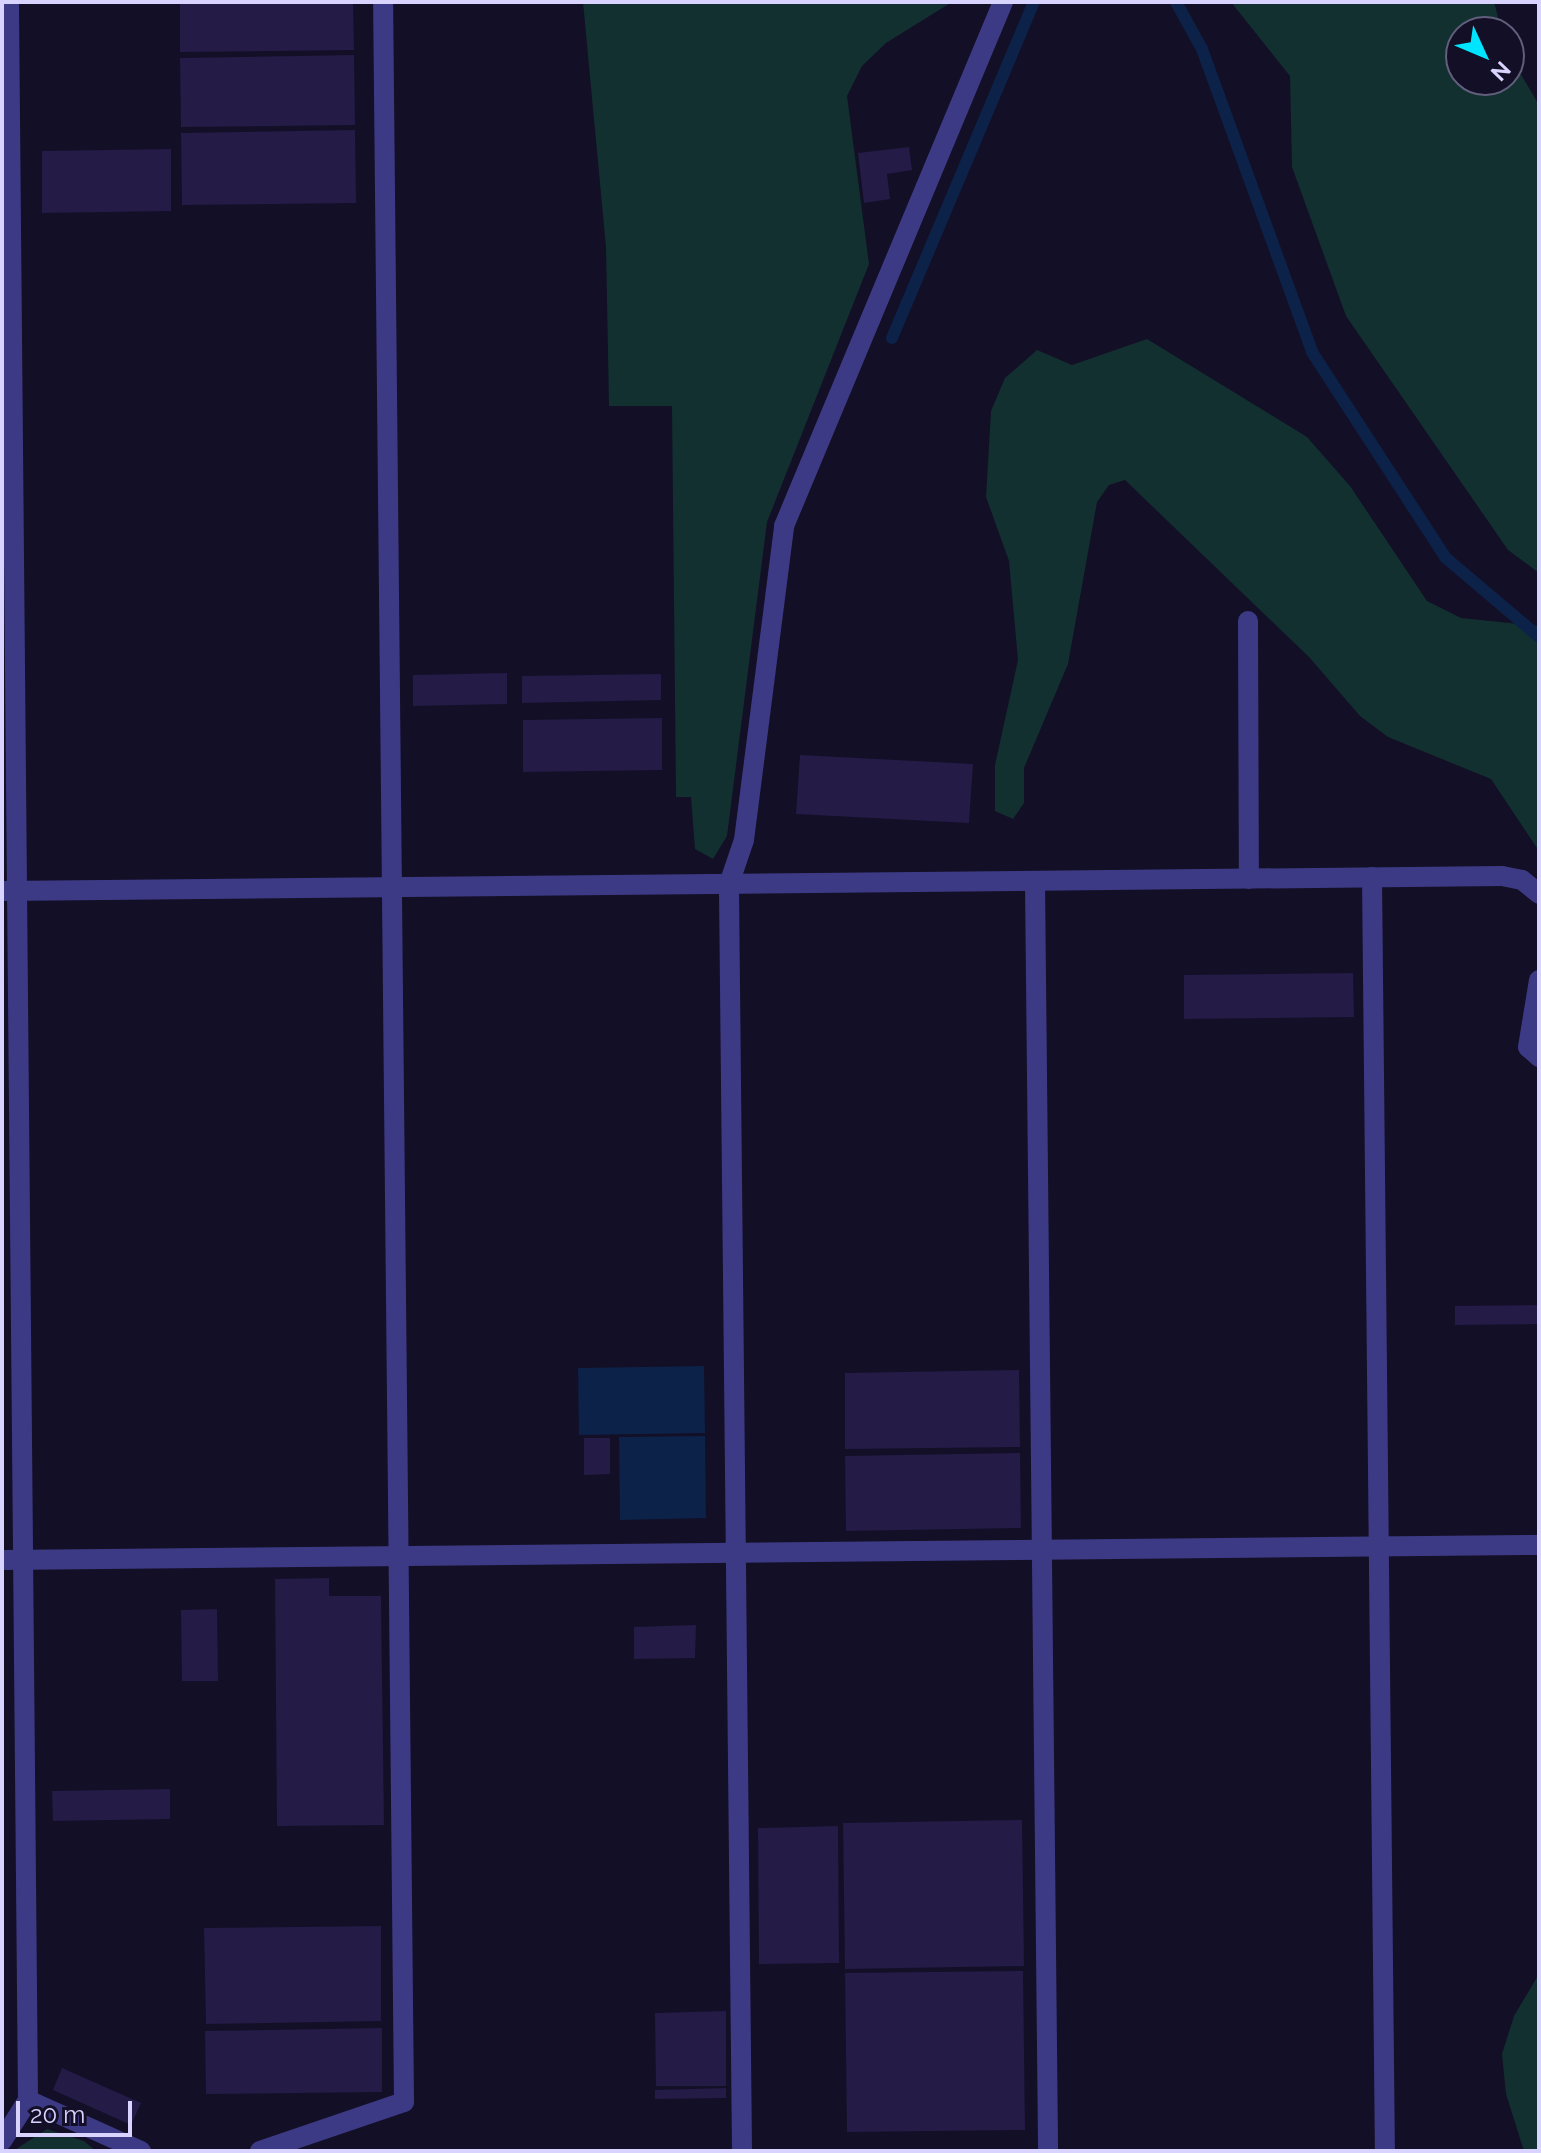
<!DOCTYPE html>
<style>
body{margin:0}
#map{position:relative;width:1541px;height:2153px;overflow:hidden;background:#130f26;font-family:Raleway,sans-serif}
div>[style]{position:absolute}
.green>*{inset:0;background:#12302f}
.water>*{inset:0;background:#0c2248}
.stream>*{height:12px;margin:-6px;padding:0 6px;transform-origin:6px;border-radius:6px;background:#0c2248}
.building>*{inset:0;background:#241b47}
.street>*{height:20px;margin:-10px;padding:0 10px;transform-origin:10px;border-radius:10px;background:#3d3a85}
span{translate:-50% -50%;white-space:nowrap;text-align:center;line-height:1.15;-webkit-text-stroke:8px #130f26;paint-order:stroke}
.frame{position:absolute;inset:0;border:4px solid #d9d4ff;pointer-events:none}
.north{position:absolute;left:1445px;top:16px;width:80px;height:80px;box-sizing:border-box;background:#130f26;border:2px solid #625e7d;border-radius:50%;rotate:134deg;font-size:22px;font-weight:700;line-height:32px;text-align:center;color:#d9d4ff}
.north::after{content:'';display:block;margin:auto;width:28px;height:36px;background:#00e5ff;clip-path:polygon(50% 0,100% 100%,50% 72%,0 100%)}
.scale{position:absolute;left:16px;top:2101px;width:116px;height:36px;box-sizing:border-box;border:4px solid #d9d4ff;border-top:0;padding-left:10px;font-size:24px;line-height:28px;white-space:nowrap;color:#d9d4ff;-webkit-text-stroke:6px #130f26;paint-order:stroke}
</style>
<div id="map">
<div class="green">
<i style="clip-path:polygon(583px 2px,952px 2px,886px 43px,862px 66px,847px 96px,869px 264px,767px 522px,727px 836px,713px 859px,695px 849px,691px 797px,676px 797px,672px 406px,609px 406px,606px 247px)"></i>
<i style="clip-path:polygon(1231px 2px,1494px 2px,1502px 32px,1461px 32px,1461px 80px,1509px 80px,1509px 54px,1539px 105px,1539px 573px,1508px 550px,1346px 316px,1292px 167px,1290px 76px)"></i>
<i style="clip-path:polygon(1147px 339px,1307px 437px,1350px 486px,1427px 601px,1461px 618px,1539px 626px,1539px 851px,1491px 779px,1388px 737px,1360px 716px,1309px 657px,1125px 480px,1109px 485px,1097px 502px,1068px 664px,1024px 768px,1024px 803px,1013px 819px,995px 811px,995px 765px,1018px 660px,1009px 561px,986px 497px,991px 411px,1005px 378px,1037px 350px,1072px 365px)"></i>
<i style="clip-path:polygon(1539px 1974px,1539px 2151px,1524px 2151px,1506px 2094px,1502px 2054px,1514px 2016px)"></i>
<i style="clip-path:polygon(47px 2129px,84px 2141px,96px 2151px,13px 2151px)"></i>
</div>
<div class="water">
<i style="clip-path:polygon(704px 1366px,705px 1433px,579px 1435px,578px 1368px)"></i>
<i style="clip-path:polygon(705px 1436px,706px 1518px,620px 1520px,619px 1437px)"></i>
</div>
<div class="stream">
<i style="left:1176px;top:2px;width:54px;rotate:61deg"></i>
<i style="left:1202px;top:49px;width:322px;rotate:70deg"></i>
<i style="left:1312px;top:352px;width:246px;rotate:57deg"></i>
<i style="left:1446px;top:558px;width:122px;rotate:40.3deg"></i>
<i style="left:892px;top:338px;width:365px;rotate:-67.1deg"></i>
</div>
<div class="building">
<i style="clip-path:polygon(180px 2px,353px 2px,354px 50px,180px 52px)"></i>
<i style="clip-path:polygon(354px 55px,355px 125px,181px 127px,180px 58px)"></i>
<i style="clip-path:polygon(355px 130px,356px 203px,182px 205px,181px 133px)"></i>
<i style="clip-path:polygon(909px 147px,912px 170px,887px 174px,890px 199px,864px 203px,858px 153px)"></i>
<i style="clip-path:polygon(171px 149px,171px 211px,42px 213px,42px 151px)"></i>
<i style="clip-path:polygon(507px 673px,507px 704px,413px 706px,413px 675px)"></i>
<i style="clip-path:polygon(661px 674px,661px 700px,522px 703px,522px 676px)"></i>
<i style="clip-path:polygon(662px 718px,662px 770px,523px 772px,523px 720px)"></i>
<i style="clip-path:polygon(800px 755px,973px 764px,969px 823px,796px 814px)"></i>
<i style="clip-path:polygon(1353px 973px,1354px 1017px,1184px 1019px,1184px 975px)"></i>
<i style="clip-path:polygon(1538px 1305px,1537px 1324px,1455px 1325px,1455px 1306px)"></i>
<i style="clip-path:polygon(1019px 1370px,1020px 1447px,845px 1449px,845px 1373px)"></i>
<i style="clip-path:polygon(584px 1438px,610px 1438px,610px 1474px,584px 1475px)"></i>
<i style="clip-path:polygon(1020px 1453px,1021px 1528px,846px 1531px,845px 1456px)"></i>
<i style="clip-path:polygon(329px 1578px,329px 1596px,381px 1596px,384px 1825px,277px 1826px,275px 1579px)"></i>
<i style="clip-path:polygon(217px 1609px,218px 1681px,182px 1681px,181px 1610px)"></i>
<i style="clip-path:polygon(696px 1625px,695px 1658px,634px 1659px,634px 1627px)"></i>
<i style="clip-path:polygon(170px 1789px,170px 1819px,53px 1821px,52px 1791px)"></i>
<i style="clip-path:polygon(1022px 1820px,1024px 1966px,845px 1969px,843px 1823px)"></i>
<i style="clip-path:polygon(838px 1826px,839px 1963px,759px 1964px,758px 1828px)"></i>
<i style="clip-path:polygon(381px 1926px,381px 2021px,206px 2024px,204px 1928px)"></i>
<i style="clip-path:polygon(1023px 1971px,1025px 2130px,847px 2132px,845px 1973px)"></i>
<i style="clip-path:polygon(726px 2011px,726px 2086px,656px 2086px,655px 2013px)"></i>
<i style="clip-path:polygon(382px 2028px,382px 2092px,206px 2094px,205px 2031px)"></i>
<i style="clip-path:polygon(62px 2068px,141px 2103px,131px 2125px,53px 2090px)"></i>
<i style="clip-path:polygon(726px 2088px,726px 2098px,655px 2099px,655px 2090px)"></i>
</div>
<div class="street">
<i style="left:1248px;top:621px;width:258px;rotate:89.8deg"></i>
<i style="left:1372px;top:877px;width:1274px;rotate:89.42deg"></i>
<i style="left:1035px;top:881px;width:1270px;rotate:89.41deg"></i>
<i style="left:2px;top:891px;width:1500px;rotate:-0.57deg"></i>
<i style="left:1502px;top:876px;width:20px;rotate:11deg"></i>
<i style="left:1522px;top:880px;width:22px;rotate:39deg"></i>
<i style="left:1539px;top:980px;width:68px;rotate:99.3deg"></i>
<i style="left:1528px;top:1047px;width:15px;rotate:42deg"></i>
<i style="left:2px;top:1560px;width:1537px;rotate:-0.56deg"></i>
<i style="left:28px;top:2100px;width:124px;rotate:24.3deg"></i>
<i style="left:2px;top:2141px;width:49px;rotate:-57.6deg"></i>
<i style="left:28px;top:2100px;width:2098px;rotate:-90.52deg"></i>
<i style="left:260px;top:2151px;width:152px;rotate:-18.8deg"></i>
<i style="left:404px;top:2102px;width:2100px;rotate:-90.57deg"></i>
<i style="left:742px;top:2151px;width:1267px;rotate:-90.59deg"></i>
<i style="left:729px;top:884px;width:46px;rotate:-71.2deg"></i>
<i style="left:744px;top:840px;width:317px;rotate:-82.7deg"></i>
<i style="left:784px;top:526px;width:568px;rotate:-67.32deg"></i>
</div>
<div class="frame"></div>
<div class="north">N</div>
<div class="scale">20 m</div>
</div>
